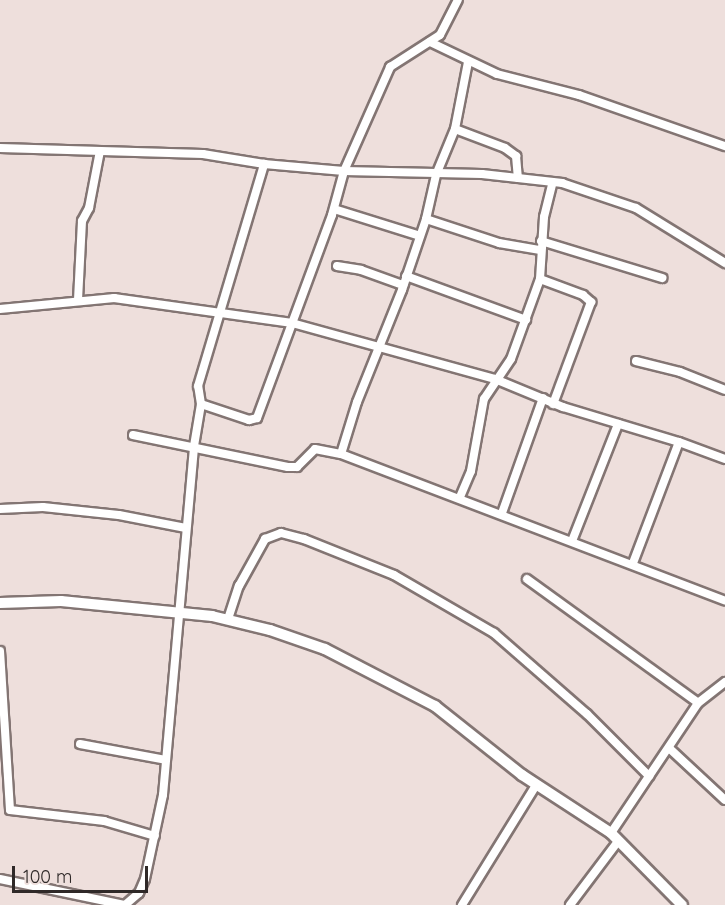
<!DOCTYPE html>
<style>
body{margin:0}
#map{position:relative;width:725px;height:905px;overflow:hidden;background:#eedfdc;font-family:Quicksand,sans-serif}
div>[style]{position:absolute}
.roads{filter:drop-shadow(2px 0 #837573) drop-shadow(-2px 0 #837573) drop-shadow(0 2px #837573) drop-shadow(0 -2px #837573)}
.street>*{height:8px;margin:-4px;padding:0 4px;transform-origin:4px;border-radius:4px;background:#fff}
.secondary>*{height:10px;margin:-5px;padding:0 5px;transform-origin:5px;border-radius:5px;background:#fff}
span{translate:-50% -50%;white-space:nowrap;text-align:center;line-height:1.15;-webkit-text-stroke:5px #eedfdc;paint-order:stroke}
.scale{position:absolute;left:12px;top:866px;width:136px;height:27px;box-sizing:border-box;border:3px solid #2f2928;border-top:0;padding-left:8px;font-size:18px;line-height:21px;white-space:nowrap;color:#2f2928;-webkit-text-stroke:4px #eedfdc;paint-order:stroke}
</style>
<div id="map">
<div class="roads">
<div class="street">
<i style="left:430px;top:42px;width:74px;rotate:25.5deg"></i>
<i style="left:497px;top:74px;width:85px;rotate:14.4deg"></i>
<i style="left:579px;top:95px;width:155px;rotate:19.3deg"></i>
<i style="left:468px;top:62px;width:68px;rotate:101deg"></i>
<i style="left:455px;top:129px;width:53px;rotate:20.8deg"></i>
<i style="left:505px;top:148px;width:14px;rotate:36deg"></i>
<i style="left:516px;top:156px;width:22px;rotate:85deg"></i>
<i style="left:0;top:148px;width:203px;rotate:1.7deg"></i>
<i style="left:203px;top:154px;width:62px;rotate:9.3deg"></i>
<i style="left:334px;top:209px;width:90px;rotate:17.4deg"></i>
<i style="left:426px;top:219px;width:77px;rotate:18.2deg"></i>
<i style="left:499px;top:243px;width:42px;rotate:9.7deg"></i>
<i style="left:541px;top:241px;width:127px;rotate:17deg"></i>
<i style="left:337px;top:266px;width:24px;rotate:9deg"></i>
<i style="left:361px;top:270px;width:45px;rotate:19.7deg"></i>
<i style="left:406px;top:276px;width:128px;rotate:20.1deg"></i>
<i style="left:540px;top:279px;width:46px;rotate:20.4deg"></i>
<i style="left:583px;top:295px;width:11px;rotate:41deg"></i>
<i style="left:591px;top:302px;width:109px;rotate:110.4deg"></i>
<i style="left:78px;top:300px;width:79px;rotate:-87.1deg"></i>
<i style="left:82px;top:221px;width:15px;rotate:-62deg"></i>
<i style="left:89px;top:208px;width:58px;rotate:-79.1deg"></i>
<i style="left:0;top:309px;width:115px;rotate:-5.5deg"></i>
<i style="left:114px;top:298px;width:180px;rotate:8deg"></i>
<i style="left:292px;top:323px;width:211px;rotate:15.4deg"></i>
<i style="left:495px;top:379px;width:74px;rotate:22.4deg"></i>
<i style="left:563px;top:407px;width:121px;rotate:16.8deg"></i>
<i style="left:636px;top:361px;width:45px;rotate:14deg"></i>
<i style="left:680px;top:372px;width:48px;rotate:21.8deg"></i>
<i style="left:201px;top:404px;width:51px;rotate:18.4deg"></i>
<i style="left:249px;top:420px;width:8px;rotate:-14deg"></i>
<i style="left:257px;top:418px;width:216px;rotate:-69.7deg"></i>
<i style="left:332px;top:215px;width:46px;rotate:-74.7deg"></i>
<i style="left:344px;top:171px;width:138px;rotate:1.2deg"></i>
<i style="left:482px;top:174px;width:81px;rotate:6.4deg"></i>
<i style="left:562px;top:183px;width:78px;rotate:18.7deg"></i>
<i style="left:636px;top:208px;width:105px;rotate:31.7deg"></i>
<i style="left:133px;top:435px;width:158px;rotate:11.7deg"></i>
<i style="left:288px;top:467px;width:9px"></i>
<i style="left:297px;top:467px;width:25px;rotate:-45deg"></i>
<i style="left:315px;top:449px;width:26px;rotate:11deg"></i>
<i style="left:341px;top:454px;width:411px;rotate:20.9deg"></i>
<i style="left:341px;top:454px;width:54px;rotate:-72.9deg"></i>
<i style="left:357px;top:402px;width:121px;rotate:-68.1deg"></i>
<i style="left:402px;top:290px;width:75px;rotate:-71.3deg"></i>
<i style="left:426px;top:219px;width:45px;rotate:-77.2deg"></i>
<i style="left:436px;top:175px;width:50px;rotate:-67.6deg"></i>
<i style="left:460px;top:497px;width:28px;rotate:-67deg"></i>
<i style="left:471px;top:471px;width:73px;rotate:-79.8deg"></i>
<i style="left:484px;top:399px;width:48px;rotate:-56deg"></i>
<i style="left:511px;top:359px;width:85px;rotate:-70.1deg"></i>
<i style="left:540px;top:279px;width:62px;rotate:-86.3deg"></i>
<i style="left:544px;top:217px;width:36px;rotate:-76deg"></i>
<i style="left:0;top:509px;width:43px;rotate:-2.7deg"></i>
<i style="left:43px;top:507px;width:76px;rotate:6deg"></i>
<i style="left:119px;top:515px;width:68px;rotate:11deg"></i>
<i style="left:502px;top:513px;width:122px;rotate:-70.4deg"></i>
<i style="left:572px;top:541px;width:126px;rotate:-68.5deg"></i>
<i style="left:633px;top:563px;width:129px;rotate:-69.2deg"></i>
<i style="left:679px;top:442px;width:49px;rotate:20.3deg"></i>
<i style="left:527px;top:579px;width:211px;rotate:35.9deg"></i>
<i style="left:228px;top:619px;width:35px;rotate:-72deg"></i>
<i style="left:239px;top:586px;width:54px;rotate:-61deg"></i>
<i style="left:265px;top:539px;width:17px;rotate:-21deg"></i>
<i style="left:281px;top:533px;width:24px;rotate:15deg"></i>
<i style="left:304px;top:539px;width:97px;rotate:21.8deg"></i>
<i style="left:394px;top:575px;width:116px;rotate:30.1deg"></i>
<i style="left:494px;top:633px;width:123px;rotate:41.1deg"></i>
<i style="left:587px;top:714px;width:88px;rotate:45deg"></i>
<i style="left:0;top:651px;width:159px;rotate:86.4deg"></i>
<i style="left:10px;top:810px;width:95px;rotate:6.7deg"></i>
<i style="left:104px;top:821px;width:53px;rotate:16.4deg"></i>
<i style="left:80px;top:744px;width:87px;rotate:10.5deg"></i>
<i style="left:669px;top:748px;width:76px;rotate:42.9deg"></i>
<i style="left:611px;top:833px;width:156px;rotate:-56.2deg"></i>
<i style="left:698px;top:703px;width:34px;rotate:-38deg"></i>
<i style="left:0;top:879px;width:127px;rotate:11.8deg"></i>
<i style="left:125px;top:905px;width:18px;rotate:-41deg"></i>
<i style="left:139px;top:893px;width:15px;rotate:-67deg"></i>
<i style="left:145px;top:879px;width:86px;rotate:-77.9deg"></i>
<i style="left:163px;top:795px;width:350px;rotate:-84.9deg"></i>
<i style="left:194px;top:446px;width:43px;rotate:-80.5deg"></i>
<i style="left:201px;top:404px;width:18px;rotate:-99deg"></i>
<i style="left:198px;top:386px;width:232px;rotate:-73.4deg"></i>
<i style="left:264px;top:164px;width:80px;rotate:5deg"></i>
<i style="left:344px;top:171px;width:114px;rotate:-66.1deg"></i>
<i style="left:390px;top:67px;width:59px;rotate:-32.6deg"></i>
<i style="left:440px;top:35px;width:39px;rotate:-63deg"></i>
<i style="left:462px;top:905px;width:141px;rotate:-58.3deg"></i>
<i style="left:570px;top:905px;width:81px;rotate:-53deg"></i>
</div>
<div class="secondary">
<i style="left:0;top:603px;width:61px;rotate:-1.9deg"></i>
<i style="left:61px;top:601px;width:152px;rotate:5.7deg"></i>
<i style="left:212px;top:616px;width:60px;rotate:13.6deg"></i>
<i style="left:270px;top:630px;width:58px;rotate:19.1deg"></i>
<i style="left:325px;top:649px;width:124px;rotate:27.4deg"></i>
<i style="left:435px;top:706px;width:111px;rotate:38.4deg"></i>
<i style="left:522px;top:775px;width:106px;rotate:33.1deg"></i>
<i style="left:611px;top:833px;width:101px;rotate:45.4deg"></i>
</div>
</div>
<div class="scale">100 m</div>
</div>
